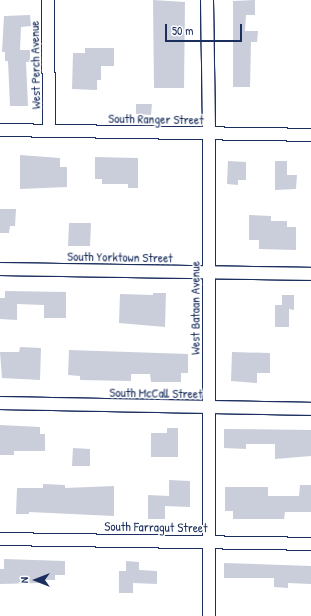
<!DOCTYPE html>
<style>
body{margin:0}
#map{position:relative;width:311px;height:616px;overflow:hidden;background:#fff;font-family:"Patrick Hand",sans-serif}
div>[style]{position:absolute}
.building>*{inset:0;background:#caceda}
.roads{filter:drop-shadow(1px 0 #1b2f5e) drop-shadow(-1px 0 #1b2f5e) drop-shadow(0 1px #1b2f5e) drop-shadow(0 -1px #1b2f5e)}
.minor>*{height:12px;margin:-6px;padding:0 6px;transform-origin:6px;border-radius:6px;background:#fff}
span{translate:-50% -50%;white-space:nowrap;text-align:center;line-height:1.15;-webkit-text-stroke:3px #fff;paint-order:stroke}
.street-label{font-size:13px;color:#1b2f5e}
.north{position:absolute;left:16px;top:560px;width:40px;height:40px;-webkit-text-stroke:3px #fff;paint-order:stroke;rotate:270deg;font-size:11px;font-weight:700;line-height:16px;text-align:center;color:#1b2f5e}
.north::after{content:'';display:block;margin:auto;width:14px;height:18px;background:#1b2f5e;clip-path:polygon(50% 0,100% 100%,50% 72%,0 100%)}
.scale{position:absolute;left:165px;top:24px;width:77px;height:18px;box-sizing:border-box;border:2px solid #1b2f5e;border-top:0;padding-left:5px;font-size:12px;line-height:14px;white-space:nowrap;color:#1b2f5e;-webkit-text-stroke:3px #fff;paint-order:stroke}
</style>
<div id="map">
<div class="building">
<i style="clip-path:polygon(153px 0,185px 2px,184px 88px,154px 88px)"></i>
<i style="clip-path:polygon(255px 0,255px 15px,246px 15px,245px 31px,258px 31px,257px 42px,251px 42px,250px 87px,233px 87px,233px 1px)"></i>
<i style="clip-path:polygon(30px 15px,31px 26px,21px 27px,20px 50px,30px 50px,30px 62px,26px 62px,28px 106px,10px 106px,8px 61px,5px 61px,5px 52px,2px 52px,4px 16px)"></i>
<i style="clip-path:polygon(85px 48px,114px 48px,114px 66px,101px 66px,101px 80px,97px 80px,97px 90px,72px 89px,73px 53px,85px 53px)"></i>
<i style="clip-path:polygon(136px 104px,152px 104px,151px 115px,136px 114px)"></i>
<i style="clip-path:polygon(20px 155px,60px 158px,60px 167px,67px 167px,67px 187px,20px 189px)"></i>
<i style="clip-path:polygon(95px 157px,138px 158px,138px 188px,128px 188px,128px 184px,102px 184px,102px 179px,95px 179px)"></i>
<i style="clip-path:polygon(228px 161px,246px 162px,246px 180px,238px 180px,238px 185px,227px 184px)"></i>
<i style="clip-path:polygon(275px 161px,287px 161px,287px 175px,297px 175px,296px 189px,275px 190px)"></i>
<i style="clip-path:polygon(0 209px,16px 209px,15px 226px,10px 226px,9px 233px,0 233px)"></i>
<i style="clip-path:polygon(249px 215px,271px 216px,271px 221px,287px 221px,287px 227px,296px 227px,296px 250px,259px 249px,259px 240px,249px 240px)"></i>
<i style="clip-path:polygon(69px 223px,91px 223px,90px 246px,68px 246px)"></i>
<i style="clip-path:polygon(5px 291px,66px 292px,66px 318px,44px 318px,44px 305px,17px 304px,17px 320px,0 319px,0 298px,5px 298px)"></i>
<i style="clip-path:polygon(153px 293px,166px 293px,165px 327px,119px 323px,120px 294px,153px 295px)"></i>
<i style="clip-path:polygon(282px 295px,294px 295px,294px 310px,289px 309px,289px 327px,275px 327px,275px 305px,282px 305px)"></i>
<i style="clip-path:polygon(20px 347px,41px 348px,40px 380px,2px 378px,0 352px,19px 352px)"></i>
<i style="clip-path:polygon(69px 350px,188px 354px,188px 373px,181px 373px,181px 382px,151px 382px,150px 374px,131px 374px,131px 381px,80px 380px,80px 376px,68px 375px)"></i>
<i style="clip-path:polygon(232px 352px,270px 353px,270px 373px,257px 373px,257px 383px,231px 381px)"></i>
<i style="clip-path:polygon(0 425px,40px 427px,40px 434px,45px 434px,45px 451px,14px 451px,14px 455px,0 455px)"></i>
<i style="clip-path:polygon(167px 428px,178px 428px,178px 457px,151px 457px,151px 433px,167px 433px)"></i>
<i style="clip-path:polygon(224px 429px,311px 430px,311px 456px,275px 459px,275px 444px,246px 444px,246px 449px,224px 448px)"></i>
<i style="clip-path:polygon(73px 448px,90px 449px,90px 466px,72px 466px)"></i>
<i style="clip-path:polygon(169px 480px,190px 481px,190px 507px,165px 506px,165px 519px,148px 519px,148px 495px,169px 496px)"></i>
<i style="clip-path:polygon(43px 484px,65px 485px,65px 488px,114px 486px,114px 516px,29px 512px,29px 514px,16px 514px,17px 488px,43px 488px)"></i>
<i style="clip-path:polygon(300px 485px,311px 485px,311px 512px,285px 512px,284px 519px,233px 519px,233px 511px,225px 511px,225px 487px,268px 487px,268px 496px,299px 496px)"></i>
<i style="clip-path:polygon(4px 559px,65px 561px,65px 575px,55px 575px,55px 580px,40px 580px,40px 583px,0 584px,0 569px,4px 569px)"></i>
<i style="clip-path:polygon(126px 561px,139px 562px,139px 570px,157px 571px,157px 584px,133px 583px,133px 593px,119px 593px,119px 571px,126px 571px)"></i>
<i style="clip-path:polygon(224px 563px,311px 566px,311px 584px,288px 583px,288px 588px,274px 587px,274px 578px,224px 578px)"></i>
</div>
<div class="roads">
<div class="minor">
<i style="left:48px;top:0;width:131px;rotate:89.6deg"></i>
<i style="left:207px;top:0;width:134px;rotate:89.1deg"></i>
<i style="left:209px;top:134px;width:482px;rotate:90deg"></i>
<i style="left:0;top:130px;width:311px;rotate:0.9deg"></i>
<i style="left:0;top:269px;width:311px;rotate:0.9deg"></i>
<i style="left:0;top:403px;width:311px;rotate:1.1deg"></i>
<i style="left:0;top:539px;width:311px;rotate:0.9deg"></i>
</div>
</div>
<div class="street-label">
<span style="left:35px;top:65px;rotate:-91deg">West Perch Avenue</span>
<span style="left:156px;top:119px;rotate:1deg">South Ranger Street</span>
<span style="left:120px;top:257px;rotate:1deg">South Yorktown Street</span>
<span style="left:195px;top:308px;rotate:-90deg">West Bataan Avenue</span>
<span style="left:156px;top:393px;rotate:1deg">South McCall Street</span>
<span style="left:156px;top:527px;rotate:1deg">South Farragut Street</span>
</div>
<div class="north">N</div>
<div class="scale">50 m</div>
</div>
